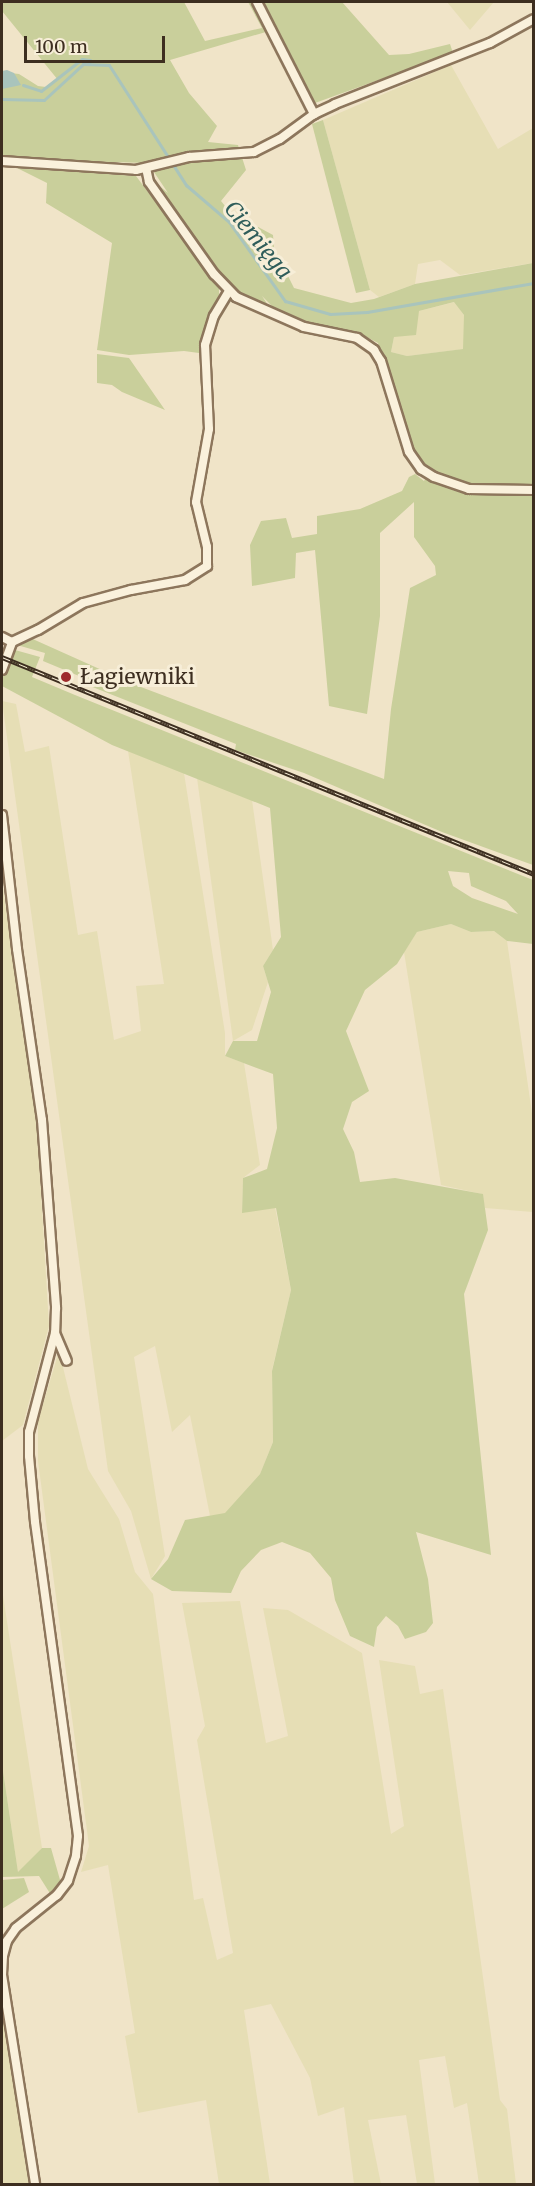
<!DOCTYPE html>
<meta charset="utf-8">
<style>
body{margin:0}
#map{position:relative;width:535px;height:2186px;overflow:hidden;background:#f0e4c8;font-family:Merriweather,serif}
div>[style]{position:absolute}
.farmland>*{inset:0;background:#e6deb5}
.green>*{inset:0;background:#c9cf9b}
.water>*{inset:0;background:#a9c4bc}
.stream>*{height:3px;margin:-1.5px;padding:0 1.5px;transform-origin:1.5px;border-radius:1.5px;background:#a9c4bc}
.roads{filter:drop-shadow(2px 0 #8d765c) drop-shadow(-2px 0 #8d765c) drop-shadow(0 2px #8d765c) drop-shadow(0 -2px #8d765c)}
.street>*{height:8px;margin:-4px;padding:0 4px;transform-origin:4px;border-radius:4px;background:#faf1dc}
.rail>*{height:5px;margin-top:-2.5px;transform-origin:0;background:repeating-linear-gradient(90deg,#f7eed8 0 9px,#3d2e20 0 18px);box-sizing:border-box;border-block:2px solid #3d2e20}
.dots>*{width:16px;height:16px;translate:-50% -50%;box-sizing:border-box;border:3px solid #f7eed8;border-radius:50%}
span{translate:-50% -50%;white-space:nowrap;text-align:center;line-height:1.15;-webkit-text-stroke:6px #f7eed8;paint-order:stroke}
.poi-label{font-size:21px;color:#3d2e20}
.left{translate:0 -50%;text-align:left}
.water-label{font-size:22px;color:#2f5d5a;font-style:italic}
.frame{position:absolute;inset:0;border:3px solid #3d2e20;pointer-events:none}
.scale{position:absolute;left:24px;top:36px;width:141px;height:27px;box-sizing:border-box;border:3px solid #3d2e20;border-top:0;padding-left:8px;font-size:18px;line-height:21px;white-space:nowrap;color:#3d2e20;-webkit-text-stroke:4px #f7eed8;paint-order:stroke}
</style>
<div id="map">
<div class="farmland">
<i style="clip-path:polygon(447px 2px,494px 2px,470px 30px)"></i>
<i style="clip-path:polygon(451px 65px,498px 149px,533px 128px,533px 263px,460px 275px,440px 260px,418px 264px,415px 284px,379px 297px,370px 290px,323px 120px)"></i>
<i style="clip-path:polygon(455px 302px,464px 315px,464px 349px,407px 356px,391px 352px,394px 337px,419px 311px)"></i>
<i style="clip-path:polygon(2px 701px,16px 704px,25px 752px,49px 746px,78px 935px,97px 931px,114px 1040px,141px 1031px,136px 986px,164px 984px,128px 751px,184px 773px,225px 1033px,225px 1056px,244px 1063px,260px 1165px,243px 1178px,242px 1212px,275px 1207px,291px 1290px,272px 1370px,273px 1442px,260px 1474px,225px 1514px,210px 1516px,190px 1415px,172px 1432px,155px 1346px,134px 1357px,165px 1556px,151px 1579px,131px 1511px,108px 1471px)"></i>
<i style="clip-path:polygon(197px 778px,252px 800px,273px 950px,263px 966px,268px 982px,252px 1030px,233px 1041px)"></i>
<i style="clip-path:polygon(2px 882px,36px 1108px,49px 1326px,23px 1425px,2px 1441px)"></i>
<i style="clip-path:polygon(451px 924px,471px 932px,494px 931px,507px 941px,533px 1120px,533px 1212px,485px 1208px,482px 1194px,441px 1185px,404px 952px,417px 932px)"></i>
<i style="clip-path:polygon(59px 1351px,88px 1469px,119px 1519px,135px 1572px,153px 1594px,194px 1900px,203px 1898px,217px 1960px,233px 1953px,197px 1740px,205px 1726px,182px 1603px,240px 1601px,266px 1743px,288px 1736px,263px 1608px,288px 1610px,362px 1653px,391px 1834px,404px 1826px,379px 1660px,415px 1666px,420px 1694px,443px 1689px,500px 2100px,507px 2109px,516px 2184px,479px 2184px,467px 2103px,454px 2108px,445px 2056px,419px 2060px,435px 2184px,417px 2184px,406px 2115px,368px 2120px,381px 2184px,354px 2184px,344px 2107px,318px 2116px,310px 2078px,271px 2004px,244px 2010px,270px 2184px,219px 2184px,206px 2100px,138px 2113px,125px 2036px,135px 2033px,108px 1865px,81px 1872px,89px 1846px,38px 1461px,38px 1421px)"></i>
<i style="clip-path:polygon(2px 1589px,42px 1848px,18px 1873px,2px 1764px)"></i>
<i style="clip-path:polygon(2px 1981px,31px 2184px,2px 2184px)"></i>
</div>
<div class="green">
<i style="clip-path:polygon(evenodd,2px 2px,184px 2px,205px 41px,262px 28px,248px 2px,342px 2px,389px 55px,409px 54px,450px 44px,453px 53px,315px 103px,276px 29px,170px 60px,189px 93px,217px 126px,208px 142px,238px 145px,246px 170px,221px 201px,230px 212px,273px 235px,274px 248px,294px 288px,351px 303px,374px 299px,415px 284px,533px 263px,533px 865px,442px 832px,304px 773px,235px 750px,236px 744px,90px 686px,91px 681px,43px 661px,45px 653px,17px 645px,15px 650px,40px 657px,32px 677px,75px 695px,533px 880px,533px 944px,507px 941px,494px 931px,471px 932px,451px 924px,417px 932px,397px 964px,365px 990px,346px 1031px,369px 1091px,352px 1102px,343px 1129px,354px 1152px,360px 1182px,395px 1178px,483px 1194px,488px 1230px,464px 1294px,491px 1555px,416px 1532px,428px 1579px,433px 1623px,426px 1632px,405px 1639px,398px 1626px,386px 1616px,377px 1627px,374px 1647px,350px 1636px,335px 1600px,331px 1578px,310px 1553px,282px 1542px,261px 1550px,241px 1571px,231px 1593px,172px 1591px,151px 1579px,168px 1559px,185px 1520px,225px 1513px,260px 1474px,273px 1442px,272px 1371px,291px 1290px,276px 1208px,242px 1213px,243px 1178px,267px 1169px,277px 1128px,273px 1074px,225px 1056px,233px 1041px,257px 1041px,271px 992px,263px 966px,281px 937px,270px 808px,112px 745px,2px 686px,2px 670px,12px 642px,26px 636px,133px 684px,384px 779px,391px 709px,410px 588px,436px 575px,435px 566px,414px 537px,414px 502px,380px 533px,380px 616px,367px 714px,329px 706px,315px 550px,296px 553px,295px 578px,252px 586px,250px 545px,261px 521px,286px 518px,292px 538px,317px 534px,317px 516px,360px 509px,402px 491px,409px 477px,415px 474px,424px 481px,429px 472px,417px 462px,406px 438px,378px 343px,361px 334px,308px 322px,273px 307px,262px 296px,268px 305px,264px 307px,229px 287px,151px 179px,168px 193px,148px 163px,2px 159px,2px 72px,19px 74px,38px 86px,46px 87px,58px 80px,2px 11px,2px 2px,454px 302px,464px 315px,463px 349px,407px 356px,391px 352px,394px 337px,416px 335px,419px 311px,454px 302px,2px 2px,448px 871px,469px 873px,471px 886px,506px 901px,518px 914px,472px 898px,453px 886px,448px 871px)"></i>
<i style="clip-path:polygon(323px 120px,370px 290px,356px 293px,312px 124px)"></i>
<i style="clip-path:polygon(17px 168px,136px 176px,219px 287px,219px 295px,205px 328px,199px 353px,184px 351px,129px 355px,97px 350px,112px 243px,46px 203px,47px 183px)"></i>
<i style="clip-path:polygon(97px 354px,129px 358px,165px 410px,122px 392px,112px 385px,97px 383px)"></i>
<i style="clip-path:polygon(2px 1764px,18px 1872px,42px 1848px,51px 1848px,62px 1887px,51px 1895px,39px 1876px,2px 1877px)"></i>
<i style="clip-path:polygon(24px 1878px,29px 1892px,2px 1909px,2px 1880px)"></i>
</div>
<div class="water">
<i style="clip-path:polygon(7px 70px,14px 73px,21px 85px,2px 89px,2px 71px)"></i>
</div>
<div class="stream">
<i style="left:23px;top:85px;width:19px;rotate:18deg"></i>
<i style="left:41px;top:91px;width:52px;rotate:-38deg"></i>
<i style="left:82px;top:59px;width:8px;rotate:7deg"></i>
<i style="left:90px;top:60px;width:4px;rotate:104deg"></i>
<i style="left:2px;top:99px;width:42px;rotate:1.4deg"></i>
<i style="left:44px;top:100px;width:53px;rotate:-42.7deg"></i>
<i style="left:83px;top:64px;width:26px;rotate:2deg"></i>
<i style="left:109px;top:65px;width:143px;rotate:57.3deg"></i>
<i style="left:186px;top:185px;width:57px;rotate:40.7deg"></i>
<i style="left:229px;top:222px;width:97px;rotate:54.7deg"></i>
<i style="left:285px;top:301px;width:47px;rotate:16.1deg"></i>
<i style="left:330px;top:314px;width:37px;rotate:-3deg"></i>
<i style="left:367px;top:312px;width:169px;rotate:-9.9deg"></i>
</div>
<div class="roads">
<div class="street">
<i style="left:257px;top:2px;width:126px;rotate:63deg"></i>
<i style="left:2px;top:161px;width:134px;rotate:3.8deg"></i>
<i style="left:136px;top:170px;width:55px;rotate:-13.8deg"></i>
<i style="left:189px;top:157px;width:65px;rotate:-4.4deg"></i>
<i style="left:254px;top:152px;width:29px;rotate:-27deg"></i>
<i style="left:280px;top:139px;width:42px;rotate:-36.3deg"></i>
<i style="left:314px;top:114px;width:23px;rotate:-25deg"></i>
<i style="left:335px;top:104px;width:167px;rotate:-21.5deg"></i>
<i style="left:490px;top:43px;width:50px;rotate:-28.6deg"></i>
<i style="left:146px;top:168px;width:14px;rotate:78deg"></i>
<i style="left:149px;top:182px;width:113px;rotate:54.8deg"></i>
<i style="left:214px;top:274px;width:32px;rotate:46deg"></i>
<i style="left:236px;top:297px;width:74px;rotate:23.8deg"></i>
<i style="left:304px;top:327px;width:54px;rotate:11.7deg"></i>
<i style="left:357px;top:338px;width:21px;rotate:35deg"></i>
<i style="left:374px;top:350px;width:13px;rotate:58deg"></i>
<i style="left:381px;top:361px;width:95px;rotate:72.9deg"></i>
<i style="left:409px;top:452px;width:21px;rotate:55deg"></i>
<i style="left:421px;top:469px;width:15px;rotate:32deg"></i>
<i style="left:434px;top:477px;width:37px;rotate:19deg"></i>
<i style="left:469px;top:489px;width:65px;rotate:0.9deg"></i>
<i style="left:2px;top:637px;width:11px;rotate:27deg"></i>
<i style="left:12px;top:642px;width:29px;rotate:-25deg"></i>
<i style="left:38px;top:630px;width:52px;rotate:-31deg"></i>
<i style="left:83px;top:603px;width:50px;rotate:-15.2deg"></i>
<i style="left:131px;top:590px;width:55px;rotate:-10.5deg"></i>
<i style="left:185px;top:580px;width:26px;rotate:-32deg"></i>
<i style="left:207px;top:566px;width:19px;rotate:-90deg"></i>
<i style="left:207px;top:547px;width:46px;rotate:-103.7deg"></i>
<i style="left:196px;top:502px;width:74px;rotate:-79.9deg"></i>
<i style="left:209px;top:429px;width:84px;rotate:-92.7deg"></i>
<i style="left:205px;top:345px;width:30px;rotate:-73deg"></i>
<i style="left:214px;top:316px;width:29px;rotate:-59deg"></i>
<i style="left:2px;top:670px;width:30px;rotate:-70deg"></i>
<i style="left:2px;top:815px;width:135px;rotate:83.6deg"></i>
<i style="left:17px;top:949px;width:173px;rotate:81.7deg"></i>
<i style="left:42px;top:1120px;width:189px;rotate:85.7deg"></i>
<i style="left:56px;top:1308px;width:25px;rotate:92deg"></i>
<i style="left:55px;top:1333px;width:102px;rotate:104.7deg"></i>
<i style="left:29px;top:1432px;width:24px;rotate:90deg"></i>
<i style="left:29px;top:1456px;width:66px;rotate:84.8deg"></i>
<i style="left:35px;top:1522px;width:317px;rotate:82.2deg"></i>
<i style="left:78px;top:1836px;width:20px;rotate:96deg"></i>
<i style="left:76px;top:1856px;width:26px;rotate:108deg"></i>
<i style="left:68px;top:1881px;width:18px;rotate:128deg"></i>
<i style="left:57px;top:1895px;width:53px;rotate:141.2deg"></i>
<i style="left:16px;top:1928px;width:16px;rotate:125deg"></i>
<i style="left:7px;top:1941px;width:16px;rotate:105deg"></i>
<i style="left:3px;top:1956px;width:19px;rotate:93deg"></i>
<i style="left:2px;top:1975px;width:212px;rotate:81deg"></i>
<i style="left:55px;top:1333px;width:30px;rotate:67deg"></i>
</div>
</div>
<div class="rail">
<i style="left:2px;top:657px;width:575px;rotate:22.19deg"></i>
</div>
<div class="dots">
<i style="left:66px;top:677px;background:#9e2a2b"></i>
</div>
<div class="poi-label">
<span class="left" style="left:80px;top:677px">Łagiewniki</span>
</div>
<div class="water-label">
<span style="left:258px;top:240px;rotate:51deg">Ciemięga</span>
</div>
<div class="frame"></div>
<div class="scale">100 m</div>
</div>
